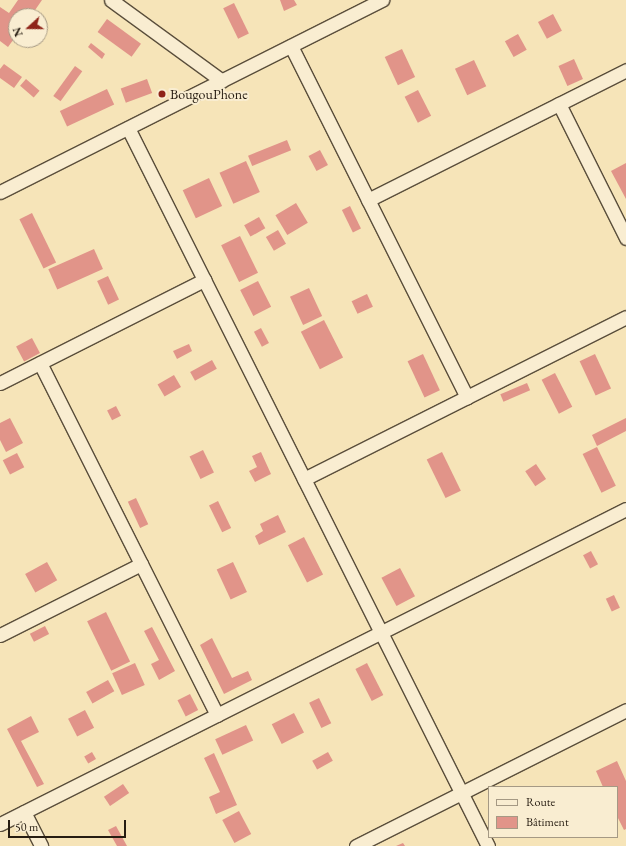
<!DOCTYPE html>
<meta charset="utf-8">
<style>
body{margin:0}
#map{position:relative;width:626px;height:846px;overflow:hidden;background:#f6e4b8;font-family:"EB Garamond",serif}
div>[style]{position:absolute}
.building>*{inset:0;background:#e19489;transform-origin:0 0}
.roads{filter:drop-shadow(1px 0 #5a4e3b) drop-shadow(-1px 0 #5a4e3b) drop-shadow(0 1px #5a4e3b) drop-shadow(0 -1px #5a4e3b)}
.street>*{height:13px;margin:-6.5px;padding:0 6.5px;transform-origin:6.5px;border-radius:6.5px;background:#f9edd1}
.dots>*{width:11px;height:11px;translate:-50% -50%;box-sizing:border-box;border:2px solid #f9edd1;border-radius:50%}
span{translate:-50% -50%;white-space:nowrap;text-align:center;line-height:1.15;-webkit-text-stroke:4px #f9edd1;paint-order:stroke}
.poi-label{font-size:14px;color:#261c11}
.left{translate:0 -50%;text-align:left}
.legend{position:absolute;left:488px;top:786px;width:130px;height:52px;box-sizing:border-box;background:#f9edd1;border:1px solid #a59984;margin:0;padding:5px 7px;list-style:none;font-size:12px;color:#261c11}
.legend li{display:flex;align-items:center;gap:8px;height:20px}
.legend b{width:20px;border:1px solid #a59984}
.north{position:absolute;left:8px;top:8px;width:40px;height:40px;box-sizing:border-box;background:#f9edd1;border:1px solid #a59984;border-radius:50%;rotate:249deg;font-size:11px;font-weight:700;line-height:16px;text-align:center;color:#261c11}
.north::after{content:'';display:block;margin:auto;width:14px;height:18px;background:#8f2418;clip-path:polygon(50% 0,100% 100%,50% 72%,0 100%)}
.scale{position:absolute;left:8px;top:820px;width:118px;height:18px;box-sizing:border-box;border:2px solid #261c11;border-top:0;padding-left:5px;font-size:12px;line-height:14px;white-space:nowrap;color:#261c11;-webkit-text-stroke:3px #f9edd1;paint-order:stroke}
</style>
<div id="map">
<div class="building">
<div style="clip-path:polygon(18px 0,42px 0,31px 16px,16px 16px,16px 36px,8px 47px,0 41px,0 7px,9px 13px)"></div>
<div style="clip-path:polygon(280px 0,294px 0,297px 5px,284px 11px)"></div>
<div style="left:234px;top:3px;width:34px;height:12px;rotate:64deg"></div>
<div style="left:553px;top:14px;width:19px;height:17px;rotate:62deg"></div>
<div style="left:107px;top:19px;width:42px;height:16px;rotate:36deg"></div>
<div style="left:518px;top:34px;width:18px;height:15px;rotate:61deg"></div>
<div style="clip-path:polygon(91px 43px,105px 54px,102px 59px,88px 47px)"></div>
<div style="left:402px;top:49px;width:31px;height:19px;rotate:65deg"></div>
<div style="left:574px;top:59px;width:22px;height:17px;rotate:66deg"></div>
<div style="left:474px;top:60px;width:29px;height:21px;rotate:65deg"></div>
<div style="clip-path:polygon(4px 64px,22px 77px,14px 88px,0 78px,0 69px)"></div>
<div style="left:75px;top:66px;width:9px;height:37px;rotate:36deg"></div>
<div style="left:26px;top:79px;width:18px;height:9px;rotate:41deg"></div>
<div style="left:147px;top:79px;width:15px;height:28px;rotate:70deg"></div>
<div style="left:107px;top:89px;width:17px;height:52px;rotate:65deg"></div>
<div style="left:418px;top:90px;width:29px;height:15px;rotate:63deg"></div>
<div style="left:287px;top:140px;width:11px;height:42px;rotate:68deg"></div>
<div style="left:320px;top:150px;width:17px;height:13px;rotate:62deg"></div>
<div style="left:246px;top:161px;width:34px;height:29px;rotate:66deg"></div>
<div style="clip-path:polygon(626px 163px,626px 199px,611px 171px)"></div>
<div style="left:209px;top:178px;width:31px;height:29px;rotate:65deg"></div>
<div style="left:296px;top:203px;width:23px;height:24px;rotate:59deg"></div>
<div style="left:350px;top:206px;width:25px;height:9px;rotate:64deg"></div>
<div style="left:32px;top:213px;width:55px;height:14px;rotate:64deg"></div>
<div style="left:259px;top:217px;width:13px;height:17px;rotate:61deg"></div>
<div style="left:278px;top:230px;width:16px;height:14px;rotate:60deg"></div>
<div style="left:240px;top:236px;width:41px;height:21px;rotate:64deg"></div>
<div style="left:94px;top:249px;width:22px;height:50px;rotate:66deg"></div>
<div style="left:108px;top:276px;width:26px;height:12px;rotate:65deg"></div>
<div style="left:258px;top:281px;width:29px;height:20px;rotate:63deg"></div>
<div style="left:309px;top:288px;width:31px;height:21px;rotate:65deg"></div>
<div style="left:367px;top:294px;width:14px;height:17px;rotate:65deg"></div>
<div style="left:324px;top:320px;width:42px;height:26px;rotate:63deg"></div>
<div style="left:261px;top:328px;width:17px;height:8px;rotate:62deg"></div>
<div style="left:32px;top:338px;width:17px;height:18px;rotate:62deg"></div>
<div style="clip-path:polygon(189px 344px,192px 351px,177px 359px,173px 351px)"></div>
<div style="left:423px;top:354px;width:40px;height:17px;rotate:65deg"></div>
<div style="left:595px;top:354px;width:38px;height:17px;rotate:65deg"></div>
<div style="left:212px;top:360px;width:10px;height:25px;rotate:61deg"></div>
<div style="left:555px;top:373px;width:38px;height:15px;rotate:63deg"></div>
<div style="left:174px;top:375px;width:14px;height:19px;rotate:60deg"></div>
<div style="left:527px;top:383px;width:8px;height:29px;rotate:67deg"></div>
<div style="left:116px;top:406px;width:11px;height:10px;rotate:63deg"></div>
<div style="clip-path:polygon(10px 418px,23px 443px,6px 452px,0 440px,0 423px)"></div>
<div style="clip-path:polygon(626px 418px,626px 431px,597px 446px,592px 435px)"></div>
<div style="left:597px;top:447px;width:43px;height:16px;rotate:64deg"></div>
<div style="left:203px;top:450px;width:25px;height:15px;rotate:64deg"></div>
<div style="clip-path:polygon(261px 452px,271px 474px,255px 482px,249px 471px,257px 467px,252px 456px)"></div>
<div style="left:442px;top:452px;width:43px;height:17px;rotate:64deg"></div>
<div style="left:17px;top:453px;width:16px;height:16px;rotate:63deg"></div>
<div style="left:536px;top:464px;width:18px;height:13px;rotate:56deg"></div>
<div style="left:136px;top:498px;width:29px;height:9px;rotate:65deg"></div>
<div style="left:218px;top:501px;width:30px;height:10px;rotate:64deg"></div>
<div style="clip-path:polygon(278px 515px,286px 532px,259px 545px,255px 536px,263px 531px,260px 524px)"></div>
<div style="left:304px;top:537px;width:42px;height:18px;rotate:63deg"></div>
<div style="left:591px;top:551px;width:15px;height:9px;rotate:62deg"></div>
<div style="left:47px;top:562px;width:21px;height:25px;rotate:61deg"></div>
<div style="left:233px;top:562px;width:33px;height:18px;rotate:65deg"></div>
<div style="left:400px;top:568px;width:32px;height:21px;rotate:62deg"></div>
<div style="left:614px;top:595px;width:14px;height:9px;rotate:65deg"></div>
<div style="left:106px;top:612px;width:55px;height:21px;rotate:64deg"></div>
<div style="left:45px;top:626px;width:9px;height:17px;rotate:63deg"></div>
<div style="clip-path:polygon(152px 627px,175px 671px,159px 680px,151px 664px,159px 660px,144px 631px)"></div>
<div style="clip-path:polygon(212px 638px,232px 678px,248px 671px,252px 680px,224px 694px,200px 645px)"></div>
<div style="left:135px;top:663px;width:24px;height:25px;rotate:66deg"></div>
<div style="left:367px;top:663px;width:36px;height:13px;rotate:63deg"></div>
<div style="left:108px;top:680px;width:13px;height:25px;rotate:61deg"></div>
<div style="left:190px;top:694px;width:18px;height:14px;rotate:63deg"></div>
<div style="left:319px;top:698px;width:28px;height:11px;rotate:64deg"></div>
<div style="left:85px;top:710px;width:20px;height:19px;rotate:63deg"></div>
<div style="left:294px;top:713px;width:22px;height:25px;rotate:63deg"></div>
<div style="clip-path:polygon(31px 716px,39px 732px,21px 741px,44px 784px,37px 787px,7px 729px)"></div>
<div style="left:246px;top:725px;width:17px;height:34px;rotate:65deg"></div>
<div style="left:92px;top:752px;width:8px;height:9px;rotate:60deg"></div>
<div style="left:328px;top:752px;width:10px;height:18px;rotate:61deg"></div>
<div style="clip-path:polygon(214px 753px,237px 805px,216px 814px,209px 797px,220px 792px,204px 758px)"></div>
<div style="clip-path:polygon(617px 761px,626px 781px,626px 829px,624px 830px,617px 816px,617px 787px,603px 787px,596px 771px)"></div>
<div style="left:123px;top:784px;width:11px;height:23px;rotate:56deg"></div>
<div style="left:239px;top:811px;width:26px;height:19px;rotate:62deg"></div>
<div style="clip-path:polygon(116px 826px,127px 846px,117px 846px,108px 830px)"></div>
<div style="clip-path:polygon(403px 843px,405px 846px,396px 846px)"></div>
</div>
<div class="roads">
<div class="street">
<div style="left:111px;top:0;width:137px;rotate:36.1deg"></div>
<div style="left:291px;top:46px;width:393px;rotate:63.4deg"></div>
<div style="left:559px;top:104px;width:150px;rotate:63.4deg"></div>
<div style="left:128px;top:128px;width:803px;rotate:63.37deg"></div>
<div style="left:0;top:192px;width:428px;rotate:-26.7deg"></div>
<div style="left:368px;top:200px;width:289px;rotate:-26.7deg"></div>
<div style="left:40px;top:363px;width:394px;rotate:63.3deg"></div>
<div style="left:0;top:383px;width:229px;rotate:-26.8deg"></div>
<div style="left:304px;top:479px;width:360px;rotate:-26.7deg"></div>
<div style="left:0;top:635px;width:158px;rotate:-26.7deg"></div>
<div style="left:24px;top:812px;width:38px;rotate:63deg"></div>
<div style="left:0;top:824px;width:701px;rotate:-26.71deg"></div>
<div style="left:356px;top:846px;width:302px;rotate:-26.7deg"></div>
</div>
</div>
<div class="dots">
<div style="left:162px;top:94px;background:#8f2418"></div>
</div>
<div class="poi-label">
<span class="left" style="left:170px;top:94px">BougouPhone</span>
</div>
<ul class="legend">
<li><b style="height:5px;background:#f9edd1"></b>Route</li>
<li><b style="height:11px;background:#e19489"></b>Bâtiment</li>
</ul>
<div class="north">N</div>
<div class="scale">50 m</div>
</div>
